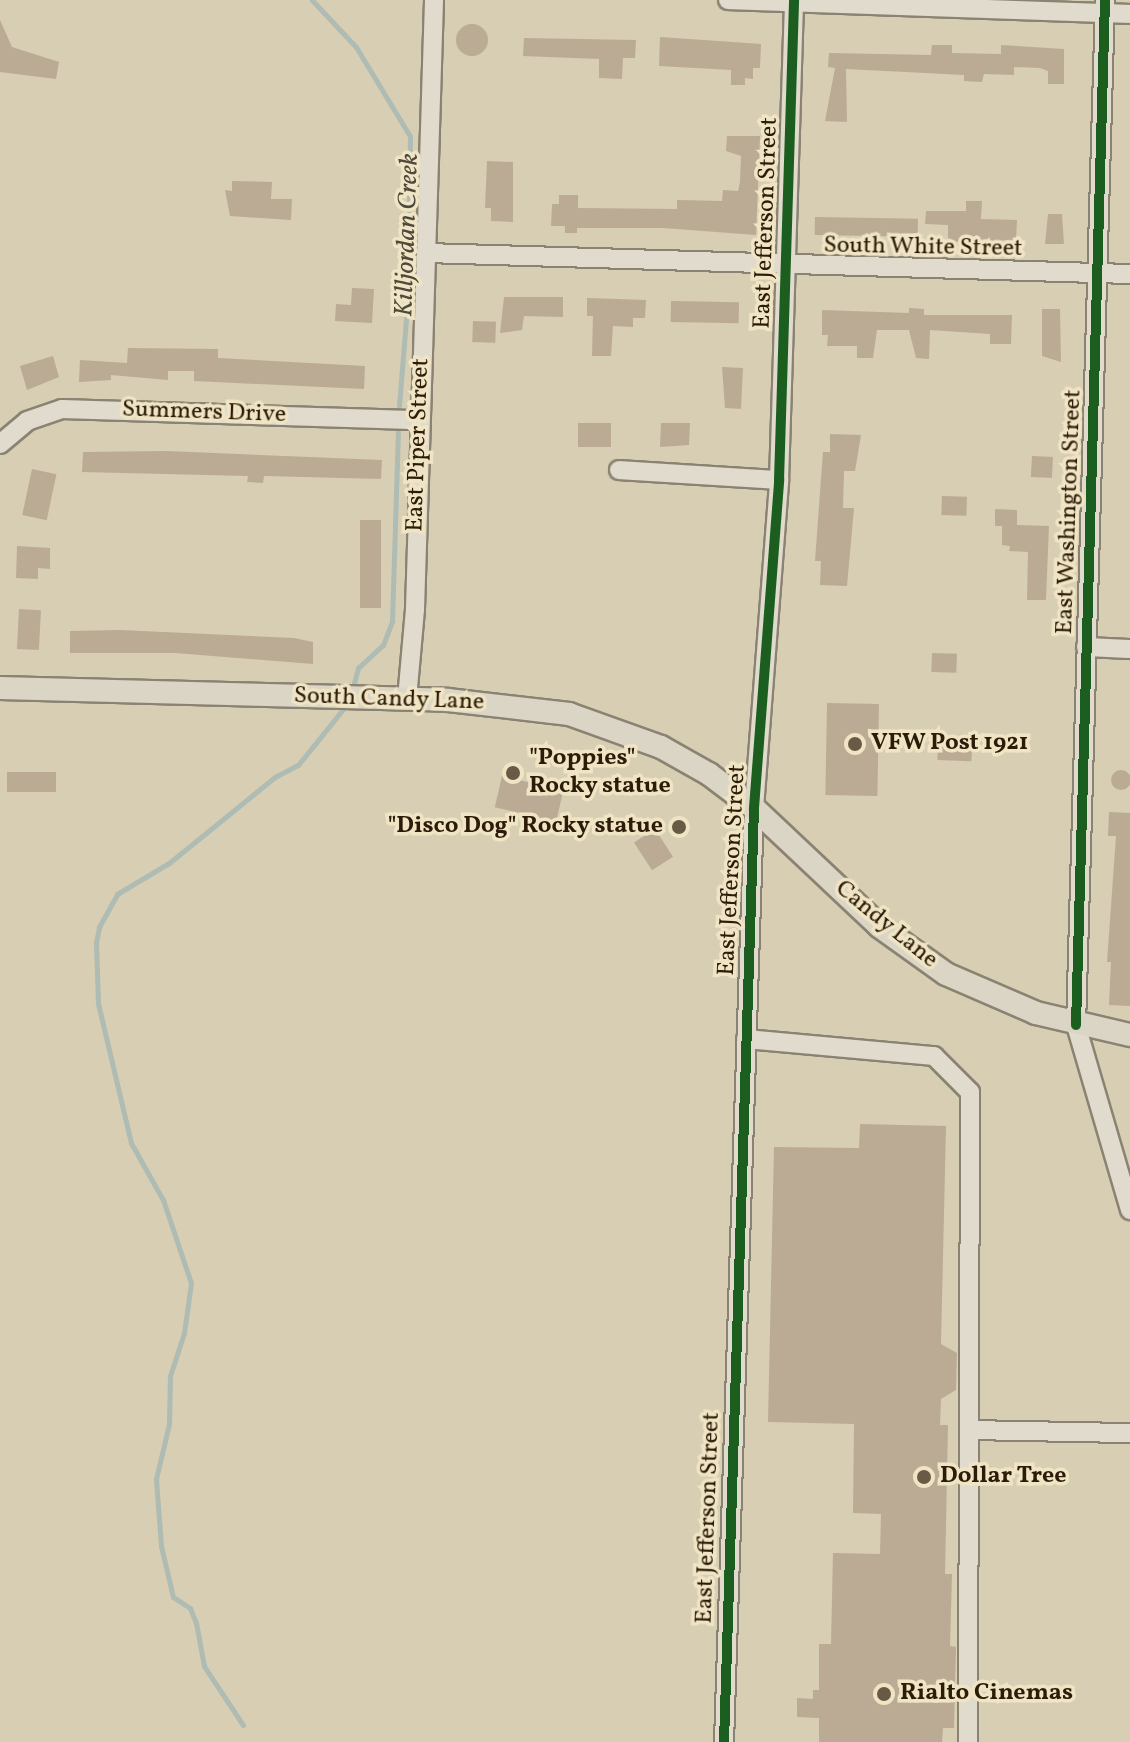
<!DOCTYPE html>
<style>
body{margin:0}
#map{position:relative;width:1130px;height:1742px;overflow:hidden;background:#d7ceb3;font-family:Vollkorn,serif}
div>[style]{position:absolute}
.stream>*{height:5px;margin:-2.5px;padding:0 2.5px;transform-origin:2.5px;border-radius:2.5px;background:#aebcb3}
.building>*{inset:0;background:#bbab95;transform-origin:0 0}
.round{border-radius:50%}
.roads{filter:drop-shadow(2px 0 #8b8372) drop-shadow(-2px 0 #8b8372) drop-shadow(0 2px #8b8372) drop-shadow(0 -2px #8b8372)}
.minor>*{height:18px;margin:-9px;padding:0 9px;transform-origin:9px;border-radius:9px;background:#e0dbcd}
.major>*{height:22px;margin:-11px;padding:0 11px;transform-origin:11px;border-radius:11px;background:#dad5c5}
.cycleway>*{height:10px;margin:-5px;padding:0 5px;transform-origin:5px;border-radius:5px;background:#1b5e20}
.dots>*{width:22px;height:22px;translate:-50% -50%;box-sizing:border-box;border:4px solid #efe4c4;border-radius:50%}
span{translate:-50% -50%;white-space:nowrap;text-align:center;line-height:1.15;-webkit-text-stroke:7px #efe4c4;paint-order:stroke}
.street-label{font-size:24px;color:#2c1b08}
.poi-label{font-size:24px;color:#2c1b08;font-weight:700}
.left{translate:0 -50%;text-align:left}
.right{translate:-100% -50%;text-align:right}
.water-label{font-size:26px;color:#4e493b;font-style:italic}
</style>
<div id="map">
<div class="stream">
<div style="left:312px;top:0;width:64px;rotate:46.9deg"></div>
<div style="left:356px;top:47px;width:104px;rotate:58.8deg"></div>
<div style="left:410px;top:136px;width:158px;rotate:90.7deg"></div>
<div style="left:408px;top:294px;width:112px;rotate:94.6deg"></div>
<div style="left:354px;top:683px;width:16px;rotate:-75deg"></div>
<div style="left:358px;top:668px;width:34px;rotate:-43deg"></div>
<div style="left:383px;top:645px;width:26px;rotate:-69deg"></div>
<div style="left:392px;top:621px;width:189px;rotate:-88.2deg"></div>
<div style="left:243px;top:1725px;width:71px;rotate:-123.5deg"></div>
<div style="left:204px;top:1666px;width:44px;rotate:-100.5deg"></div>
<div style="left:196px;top:1623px;width:16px;rotate:-112deg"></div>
<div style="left:190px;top:1608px;width:20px;rotate:-147deg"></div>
<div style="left:173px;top:1597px;width:52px;rotate:-103.2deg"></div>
<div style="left:161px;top:1546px;width:67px;rotate:-94.3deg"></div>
<div style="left:156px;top:1479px;width:57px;rotate:-76.7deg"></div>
<div style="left:169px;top:1424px;width:48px;rotate:-88.8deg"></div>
<div style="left:170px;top:1376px;width:45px;rotate:-72deg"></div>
<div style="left:184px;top:1333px;width:50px;rotate:-82deg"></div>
<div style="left:191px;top:1283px;width:88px;rotate:-108.6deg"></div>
<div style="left:163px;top:1200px;width:65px;rotate:-119.3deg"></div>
<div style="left:131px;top:1143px;width:144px;rotate:-103.3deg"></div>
<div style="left:98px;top:1003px;width:60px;rotate:-91.9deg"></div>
<div style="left:96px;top:943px;width:16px;rotate:-79deg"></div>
<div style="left:99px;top:927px;width:38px;rotate:-61deg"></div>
<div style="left:117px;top:894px;width:61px;rotate:-30.8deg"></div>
<div style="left:169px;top:863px;width:136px;rotate:-39.1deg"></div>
<div style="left:275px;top:777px;width:26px;rotate:-28deg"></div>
<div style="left:298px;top:765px;width:73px;rotate:-51.1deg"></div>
</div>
<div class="building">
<div style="clip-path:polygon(0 20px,12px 47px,59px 62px,56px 79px,0 72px)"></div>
<div class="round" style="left:456px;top:24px;width:32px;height:32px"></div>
<div style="clip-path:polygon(660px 37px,761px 44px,760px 68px,753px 68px,753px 79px,745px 78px,745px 85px,731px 85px,731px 70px,659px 66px)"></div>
<div style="clip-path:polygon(524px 38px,636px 40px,635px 58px,623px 58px,622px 79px,599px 78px,599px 59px,523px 56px)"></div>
<div style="clip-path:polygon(932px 45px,952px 45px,952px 53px,1001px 54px,1001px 45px,1064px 49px,1064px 84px,1048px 84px,1048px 71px,1040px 68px,1014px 67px,1014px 75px,984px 74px,982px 82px,964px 81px,964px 75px,846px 69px,847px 122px,825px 121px,835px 68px,828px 67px,829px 53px,931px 55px)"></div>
<div style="clip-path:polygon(727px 136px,760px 136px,756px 235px,663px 228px,577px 228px,577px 233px,565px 233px,565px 226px,551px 226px,552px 204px,559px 204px,559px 195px,578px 195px,578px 208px,677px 209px,677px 200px,722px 201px,723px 190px,738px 191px,740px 182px,741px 156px,726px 151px)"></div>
<div style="clip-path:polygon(487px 161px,513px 162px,513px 222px,491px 221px,491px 208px,485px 208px)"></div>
<div style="clip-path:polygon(232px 181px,272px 182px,271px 199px,292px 199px,291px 220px,230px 216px,225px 190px,232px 191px)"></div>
<div style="clip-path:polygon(966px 201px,982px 201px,981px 219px,1017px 220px,1016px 240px,957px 242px,948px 238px,948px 225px,925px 224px,926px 211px,966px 211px)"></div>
<div style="clip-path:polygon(1048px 214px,1062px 214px,1064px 244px,1045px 244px)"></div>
<div style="left:815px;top:217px;width:103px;height:18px;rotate:1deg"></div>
<div style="clip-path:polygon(352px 288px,374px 289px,372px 323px,335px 321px,336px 304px,351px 305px)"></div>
<div style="clip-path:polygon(504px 297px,563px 297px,563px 317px,524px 316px,522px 330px,500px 333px)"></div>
<div style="clip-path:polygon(587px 298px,646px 300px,645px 318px,633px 318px,633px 327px,613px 326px,611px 356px,592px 356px,593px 316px,587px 316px)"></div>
<div style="left:671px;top:301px;width:68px;height:21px;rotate:1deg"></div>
<div style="clip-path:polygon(909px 308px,924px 309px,924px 315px,1012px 315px,1011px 344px,990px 344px,990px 334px,930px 330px,929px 359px,916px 358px,909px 330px,877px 330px,873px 358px,857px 358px,857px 346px,827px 346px,828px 335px,822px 335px,822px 310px,909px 313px)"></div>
<div style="clip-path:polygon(1042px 309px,1060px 309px,1061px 362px,1042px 356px)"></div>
<div style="left:473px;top:321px;width:23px;height:21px;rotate:2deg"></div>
<div style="clip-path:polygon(128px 348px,218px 349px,218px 358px,365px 366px,364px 389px,194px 381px,194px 371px,168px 371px,168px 380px,111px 375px,111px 380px,79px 382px,80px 360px,127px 363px)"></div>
<div style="clip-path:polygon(53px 356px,59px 377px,27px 390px,20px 366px)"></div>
<div style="clip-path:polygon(722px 367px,743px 368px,741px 409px,725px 408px)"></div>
<div style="left:578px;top:423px;width:33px;height:24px"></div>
<div style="clip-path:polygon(661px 423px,690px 423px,689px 445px,660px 447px)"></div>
<div style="clip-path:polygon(830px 434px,861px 435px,855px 471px,844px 471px,843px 508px,854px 508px,847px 586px,820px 585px,821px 561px,815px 561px,823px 452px,830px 452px)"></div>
<div style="clip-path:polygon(167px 451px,382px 460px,381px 479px,264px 476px,263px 483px,247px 482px,248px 476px,82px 472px,83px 452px)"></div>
<div style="left:1032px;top:456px;width:21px;height:21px;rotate:3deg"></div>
<div style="left:32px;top:469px;width:25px;height:47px;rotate:12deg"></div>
<div style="left:942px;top:496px;width:25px;height:19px;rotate:2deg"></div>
<div style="clip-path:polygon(995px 509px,1017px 510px,1017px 525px,1049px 526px,1046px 600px,1027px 600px,1028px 552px,1009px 551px,1010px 546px,1002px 545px,1002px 526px,995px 526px)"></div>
<div style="left:360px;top:520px;width:21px;height:88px"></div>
<div style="clip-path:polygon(17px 546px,50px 548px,50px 569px,38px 568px,38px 579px,16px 578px)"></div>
<div style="left:19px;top:609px;width:22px;height:40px;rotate:3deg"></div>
<div style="clip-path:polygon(120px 630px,294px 638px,313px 642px,313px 664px,175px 653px,70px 653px,70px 631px)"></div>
<div style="left:932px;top:653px;width:25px;height:19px;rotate:2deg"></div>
<div style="left:827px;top:703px;width:52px;height:92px;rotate:1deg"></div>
<div style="left:938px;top:744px;width:34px;height:16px;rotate:2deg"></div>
<div class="round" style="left:1111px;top:770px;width:20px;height:20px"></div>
<div style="left:7px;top:772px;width:49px;height:20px"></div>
<div style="left:502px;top:776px;width:63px;height:32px;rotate:13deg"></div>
<div style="clip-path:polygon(1109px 812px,1130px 813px,1130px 1006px,1109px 1005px,1111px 962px,1107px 962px,1116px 836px,1108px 836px)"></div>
<div style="left:655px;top:829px;width:33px;height:25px;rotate:57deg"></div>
<div style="clip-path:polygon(860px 1124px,946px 1126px,941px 1344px,957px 1353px,956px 1390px,941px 1399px,940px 1425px,948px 1425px,945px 1574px,952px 1574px,950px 1646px,956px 1647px,954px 1728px,943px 1728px,942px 1742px,819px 1742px,819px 1718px,797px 1717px,797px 1698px,813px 1699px,813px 1690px,819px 1690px,819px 1644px,831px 1644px,833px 1553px,880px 1554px,881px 1514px,853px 1513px,854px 1424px,768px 1422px,774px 1147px,859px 1148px)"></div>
</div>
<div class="roads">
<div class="minor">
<div style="left:728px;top:0;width:402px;rotate:2deg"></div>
<div style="left:1105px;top:0;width:1025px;rotate:91.62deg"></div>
<div style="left:1076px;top:1025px;width:193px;rotate:73.7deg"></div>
<div style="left:426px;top:253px;width:704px;rotate:1.71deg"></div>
<div style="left:0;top:444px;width:35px;rotate:-40deg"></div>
<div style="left:27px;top:421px;width:37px;rotate:-19deg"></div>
<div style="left:62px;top:409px;width:357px;rotate:1.8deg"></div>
<div style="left:619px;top:470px;width:160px;rotate:3.6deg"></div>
<div style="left:1086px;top:647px;width:44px;rotate:2.6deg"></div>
<div style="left:407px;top:699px;width:90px;rotate:-84.9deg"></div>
<div style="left:415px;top:609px;width:609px;rotate:-88.21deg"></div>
<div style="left:746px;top:1039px;width:189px;rotate:5.2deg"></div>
<div style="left:934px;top:1056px;width:51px;rotate:45deg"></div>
<div style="left:970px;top:1092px;width:650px;rotate:90.18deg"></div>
<div style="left:969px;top:1430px;width:161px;rotate:1.1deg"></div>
<div style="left:724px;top:1742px;width:934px;rotate:-88.16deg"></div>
<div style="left:754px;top:808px;width:329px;rotate:-85.6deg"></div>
<div style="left:779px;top:480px;width:480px;rotate:-88.2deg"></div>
</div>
<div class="major">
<div style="left:0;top:688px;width:448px;rotate:1.5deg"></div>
<div style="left:448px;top:700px;width:122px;rotate:6.6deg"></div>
<div style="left:569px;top:714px;width:98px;rotate:19.7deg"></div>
<div style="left:661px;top:747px;width:55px;rotate:29.4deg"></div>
<div style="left:709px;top:774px;width:56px;rotate:37.1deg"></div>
<div style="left:754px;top:808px;width:172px;rotate:43.3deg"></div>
<div style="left:879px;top:926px;width:82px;rotate:35.6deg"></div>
<div style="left:946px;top:974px;width:98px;rotate:23.4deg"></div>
<div style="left:1036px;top:1013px;width:97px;rotate:13.2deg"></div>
</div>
</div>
<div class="cycleway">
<div style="left:1076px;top:1025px;width:1025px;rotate:-88.38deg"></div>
<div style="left:724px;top:1742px;width:934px;rotate:-88.16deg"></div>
<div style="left:754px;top:808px;width:329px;rotate:-85.6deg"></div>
<div style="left:779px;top:480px;width:480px;rotate:-88.2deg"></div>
</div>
<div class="dots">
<div style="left:855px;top:744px;background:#685a44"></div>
<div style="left:513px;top:773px;background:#685a44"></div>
<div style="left:679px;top:827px;background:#685a44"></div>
<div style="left:924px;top:1477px;background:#685a44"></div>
<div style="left:884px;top:1694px;background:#685a44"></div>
</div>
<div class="street-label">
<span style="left:767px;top:223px;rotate:-88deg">East Jefferson Street</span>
<span style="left:923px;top:248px;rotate:1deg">South White Street</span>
<span style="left:204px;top:413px;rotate:2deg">Summers Drive</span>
<span style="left:419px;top:445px;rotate:-88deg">East Piper Street</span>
<span style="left:1070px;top:512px;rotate:-88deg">East Washington Street</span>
<span style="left:389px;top:700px;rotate:2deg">South Candy Lane</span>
<span style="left:733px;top:870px;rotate:-87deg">East Jefferson Street</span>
<span style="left:886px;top:925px;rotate:39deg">Candy Lane</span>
<span style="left:709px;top:1518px;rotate:-88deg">East Jefferson Street</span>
</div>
<div class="poi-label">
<span class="left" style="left:871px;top:744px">VFW Post 1921</span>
<span class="left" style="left:529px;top:773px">"Poppies"<br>Rocky statue</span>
<span class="right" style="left:663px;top:827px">"Disco Dog" Rocky statue</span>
<span class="left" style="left:940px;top:1477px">Dollar Tree</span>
<span class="left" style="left:900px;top:1694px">Rialto Cinemas</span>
</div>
<div class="water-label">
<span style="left:408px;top:235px;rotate:-88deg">Killjordan Creek</span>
</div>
</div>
